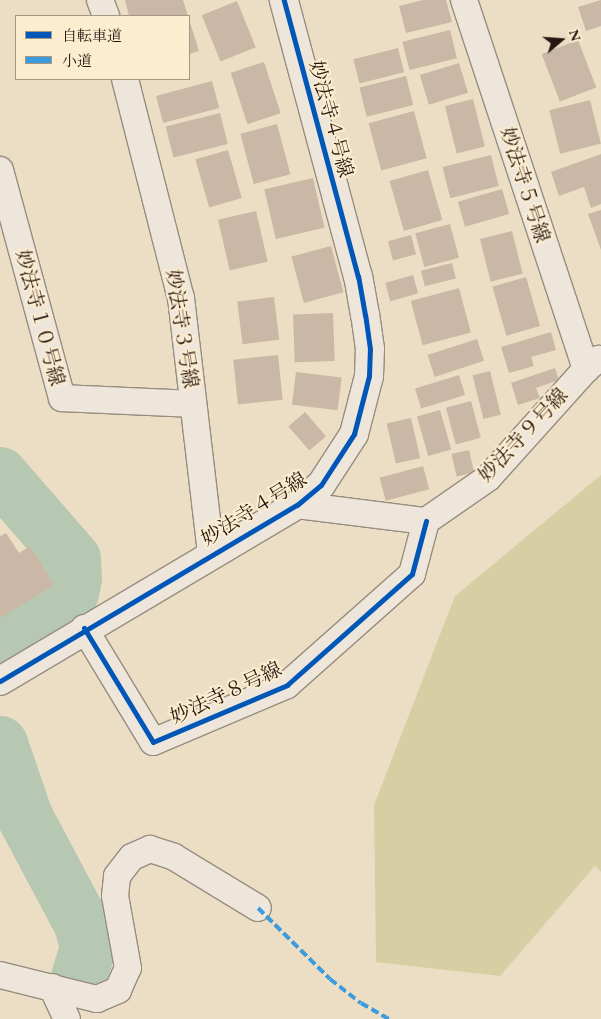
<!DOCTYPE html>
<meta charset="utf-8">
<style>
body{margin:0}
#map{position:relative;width:601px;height:1019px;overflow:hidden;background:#ecdec5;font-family:"EB Garamond","Noto Serif JP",serif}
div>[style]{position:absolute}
.green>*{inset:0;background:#d7cfa4}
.river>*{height:56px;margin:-28px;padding:0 28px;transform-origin:28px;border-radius:28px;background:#b6c8b2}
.building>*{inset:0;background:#cbb7a5;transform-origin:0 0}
.roads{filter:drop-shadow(1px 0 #968d7e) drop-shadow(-1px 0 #968d7e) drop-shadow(0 1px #968d7e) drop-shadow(0 -1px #968d7e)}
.minor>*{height:26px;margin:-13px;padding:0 13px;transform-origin:13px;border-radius:13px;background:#eee6da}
.tertiary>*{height:28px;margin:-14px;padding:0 14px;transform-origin:14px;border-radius:14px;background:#eee6da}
.quiet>*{height:4px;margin-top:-2px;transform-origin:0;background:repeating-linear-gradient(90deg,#3c9ade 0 8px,transparent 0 12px)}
.cycleway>*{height:5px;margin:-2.5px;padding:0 2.5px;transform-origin:2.5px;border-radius:2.5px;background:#0057b8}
span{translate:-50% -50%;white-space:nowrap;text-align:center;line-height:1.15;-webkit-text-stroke:4px #fcecd0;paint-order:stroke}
.street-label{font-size:20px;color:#251710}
.legend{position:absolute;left:15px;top:15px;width:175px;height:65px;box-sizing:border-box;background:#fcecd0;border:1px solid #a69783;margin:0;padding:6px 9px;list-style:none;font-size:15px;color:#251710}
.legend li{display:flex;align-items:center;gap:10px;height:25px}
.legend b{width:25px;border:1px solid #a69783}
.north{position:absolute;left:536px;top:15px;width:50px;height:50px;-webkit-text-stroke:4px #fcecd0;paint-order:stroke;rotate:72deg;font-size:14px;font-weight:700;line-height:20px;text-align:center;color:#251710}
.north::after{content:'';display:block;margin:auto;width:18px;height:22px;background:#251710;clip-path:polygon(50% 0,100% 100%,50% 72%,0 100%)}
</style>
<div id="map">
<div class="green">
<div style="clip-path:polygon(601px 475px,601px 872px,595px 866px,500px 976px,376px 962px,374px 805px,455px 596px)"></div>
</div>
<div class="river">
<div style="left:0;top:475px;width:111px;rotate:49deg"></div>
<div style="left:73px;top:559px;width:19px;rotate:87deg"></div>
<div style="left:74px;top:578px;width:15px;rotate:101deg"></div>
<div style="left:71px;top:593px;width:14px;rotate:135deg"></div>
<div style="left:61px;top:603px;width:70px;rotate:150.2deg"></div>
<div style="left:0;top:744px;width:77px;rotate:71.1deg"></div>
<div style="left:25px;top:817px;width:121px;rotate:62deg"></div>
<div style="left:82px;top:924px;width:25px;rotate:76deg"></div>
<div style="left:88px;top:948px;width:34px;rotate:107deg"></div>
</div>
<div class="building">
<div style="clip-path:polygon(125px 0,183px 0,188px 16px,129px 16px)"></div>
<div style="clip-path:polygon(423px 0,446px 0,452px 22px,406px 33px,399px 6px)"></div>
<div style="clip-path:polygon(601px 0,601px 26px,586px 31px,578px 7px)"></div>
<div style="left:237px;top:1px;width:50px;height:38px;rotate:68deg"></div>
<div style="clip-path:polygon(189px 19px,199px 51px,189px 54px)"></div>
<div style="left:450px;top:30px;width:29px;height:49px;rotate:76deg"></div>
<div style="left:578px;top:40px;width:51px;height:39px;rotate:69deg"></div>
<div style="left:398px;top:48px;width:25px;height:46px;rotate:76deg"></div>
<div style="left:264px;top:62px;width:54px;height:35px;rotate:72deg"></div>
<div style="left:459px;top:63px;width:31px;height:41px;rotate:73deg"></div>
<div style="left:406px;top:76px;width:30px;height:48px;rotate:76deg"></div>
<div style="left:212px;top:81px;width:28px;height:58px;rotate:75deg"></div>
<div style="left:473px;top:99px;width:49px;height:29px;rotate:76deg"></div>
<div style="left:590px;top:100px;width:45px;height:42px;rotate:76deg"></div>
<div style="left:414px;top:111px;width:49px;height:47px;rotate:75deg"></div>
<div style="left:220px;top:113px;width:32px;height:56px;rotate:76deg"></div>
<div style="left:277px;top:124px;width:52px;height:38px;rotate:75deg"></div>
<div style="left:228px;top:150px;width:50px;height:34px;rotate:74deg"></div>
<div style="clip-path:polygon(601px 154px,601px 204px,591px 208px,584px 187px,559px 196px,551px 172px)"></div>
<div style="left:491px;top:155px;width:32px;height:50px;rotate:76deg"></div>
<div style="left:428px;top:170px;width:52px;height:40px;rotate:74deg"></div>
<div style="left:313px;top:178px;width:51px;height:50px;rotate:77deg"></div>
<div style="left:502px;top:189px;width:26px;height:46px;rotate:74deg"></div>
<div style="clip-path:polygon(601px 210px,601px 250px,588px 214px)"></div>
<div style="left:256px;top:211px;width:52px;height:39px;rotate:77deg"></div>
<div style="left:450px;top:224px;width:35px;height:36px;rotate:75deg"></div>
<div style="left:512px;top:231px;width:44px;height:33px;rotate:76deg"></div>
<div style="left:411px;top:235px;width:20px;height:24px;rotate:75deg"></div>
<div style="left:331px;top:246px;width:48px;height:41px;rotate:75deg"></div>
<div style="left:452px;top:263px;width:16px;height:32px;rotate:76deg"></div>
<div style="left:413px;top:275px;width:19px;height:29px;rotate:74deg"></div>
<div style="left:526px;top:277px;width:51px;height:35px;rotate:74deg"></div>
<div style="left:459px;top:288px;width:46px;height:50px;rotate:75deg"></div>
<div style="left:274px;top:297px;width:43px;height:37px;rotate:83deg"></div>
<div style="left:333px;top:313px;width:48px;height:40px;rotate:88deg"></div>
<div style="clip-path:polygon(551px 332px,556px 350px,531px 357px,534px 366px,509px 373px,501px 347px)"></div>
<div style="left:477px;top:339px;width:23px;height:52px;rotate:72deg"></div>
<div style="left:278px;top:355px;width:45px;height:45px;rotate:84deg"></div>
<div style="clip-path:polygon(555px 368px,559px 380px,536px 388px,540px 398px,518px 405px,511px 383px)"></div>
<div style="left:490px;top:371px;width:45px;height:18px;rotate:76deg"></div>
<div style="left:296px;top:372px;width:46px;height:33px;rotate:7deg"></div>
<div style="left:459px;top:375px;width:21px;height:46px;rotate:73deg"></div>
<div style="left:471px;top:401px;width:38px;height:26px;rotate:75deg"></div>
<div style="left:440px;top:410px;width:41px;height:24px;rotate:74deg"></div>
<div style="left:305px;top:412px;width:32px;height:22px;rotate:49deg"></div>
<div style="left:411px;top:418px;width:41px;height:25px;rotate:77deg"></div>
<div style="left:469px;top:450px;width:23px;height:18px;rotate:77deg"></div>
<div style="left:423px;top:466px;width:24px;height:45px;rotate:75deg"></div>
<div style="clip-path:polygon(6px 533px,19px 553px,30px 546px,54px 585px,0 618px,0 536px)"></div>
</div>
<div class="roads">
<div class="minor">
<div style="left:100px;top:0;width:17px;rotate:69deg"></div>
<div style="left:464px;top:0;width:389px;rotate:71.7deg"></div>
<div style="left:125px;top:79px;width:226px;rotate:75.7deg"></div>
<div style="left:181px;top:298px;width:258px;rotate:83.3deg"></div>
<div style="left:0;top:170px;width:236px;rotate:74.8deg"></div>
<div style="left:62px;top:398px;width:131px;rotate:2.6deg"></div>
<div style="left:297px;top:505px;width:130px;rotate:7.1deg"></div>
<div style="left:426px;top:521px;width:75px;rotate:-34.7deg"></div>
<div style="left:488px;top:478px;width:147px;rotate:-48deg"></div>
<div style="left:586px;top:369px;width:16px;rotate:-40deg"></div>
<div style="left:84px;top:628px;width:133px;rotate:58.8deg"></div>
<div style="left:153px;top:742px;width:146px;rotate:-23deg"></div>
<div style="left:287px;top:685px;width:167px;rotate:-41.6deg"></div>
<div style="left:412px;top:574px;width:55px;rotate:-75.2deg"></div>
<div style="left:0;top:975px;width:100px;rotate:13.9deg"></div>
<div style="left:97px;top:999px;width:23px;rotate:-23deg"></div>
<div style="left:118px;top:990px;width:24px;rotate:-66deg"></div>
<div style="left:128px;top:968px;width:73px;rotate:-100.2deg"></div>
<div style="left:115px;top:896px;width:20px;rotate:-84deg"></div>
<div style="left:117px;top:876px;width:24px;rotate:-52deg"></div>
<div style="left:132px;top:857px;width:20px;rotate:-24deg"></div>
<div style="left:150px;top:849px;width:25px;rotate:18deg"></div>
<div style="left:174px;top:857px;width:98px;rotate:31.3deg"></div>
<div style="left:52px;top:987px;width:35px;rotate:65deg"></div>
</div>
<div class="tertiary">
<div style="left:0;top:681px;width:345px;rotate:-30.7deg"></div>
<div style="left:297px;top:505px;width:31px;rotate:-40deg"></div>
<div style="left:321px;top:485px;width:61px;rotate:-57.1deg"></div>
<div style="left:354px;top:434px;width:60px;rotate:-75.5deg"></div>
<div style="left:369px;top:376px;width:27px;rotate:-88deg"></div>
<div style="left:370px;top:349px;width:34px;rotate:-98deg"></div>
<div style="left:365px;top:315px;width:39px;rotate:-100deg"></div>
<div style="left:358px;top:277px;width:287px;rotate:-105deg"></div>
</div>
</div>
<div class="quiet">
<div style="left:258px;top:908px;width:101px;rotate:44.6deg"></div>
<div style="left:330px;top:979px;width:39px;rotate:38deg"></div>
<div style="left:361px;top:1003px;width:32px;rotate:30deg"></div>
</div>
<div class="cycleway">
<div style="left:84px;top:628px;width:133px;rotate:58.8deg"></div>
<div style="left:153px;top:742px;width:146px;rotate:-23deg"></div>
<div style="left:287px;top:685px;width:167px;rotate:-41.6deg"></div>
<div style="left:412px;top:574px;width:55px;rotate:-75.2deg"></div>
<div style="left:0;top:681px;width:345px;rotate:-30.7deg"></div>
<div style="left:297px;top:505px;width:31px;rotate:-40deg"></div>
<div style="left:321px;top:485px;width:61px;rotate:-57.1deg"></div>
<div style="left:354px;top:434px;width:60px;rotate:-75.5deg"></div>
<div style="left:369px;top:376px;width:27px;rotate:-88deg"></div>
<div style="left:370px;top:349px;width:34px;rotate:-98deg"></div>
<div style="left:365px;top:315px;width:39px;rotate:-100deg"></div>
<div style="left:358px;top:277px;width:287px;rotate:-105deg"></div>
</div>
<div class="street-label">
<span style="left:331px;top:119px;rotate:75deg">妙法寺４号線</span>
<span style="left:525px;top:185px;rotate:72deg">妙法寺５号線</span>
<span style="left:40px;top:318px;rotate:75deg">妙法寺１０号線</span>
<span style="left:182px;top:329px;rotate:81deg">妙法寺３号線</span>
<span style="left:523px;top:435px;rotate:-47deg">妙法寺９号線</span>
<span style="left:254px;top:509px;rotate:-32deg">妙法寺４号線</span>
<span style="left:226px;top:693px;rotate:-25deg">妙法寺８号線</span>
</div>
<ul class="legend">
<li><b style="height:6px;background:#0057b8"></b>自転車道</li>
<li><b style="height:6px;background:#3c9ade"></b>小道</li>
</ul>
<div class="north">N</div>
</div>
